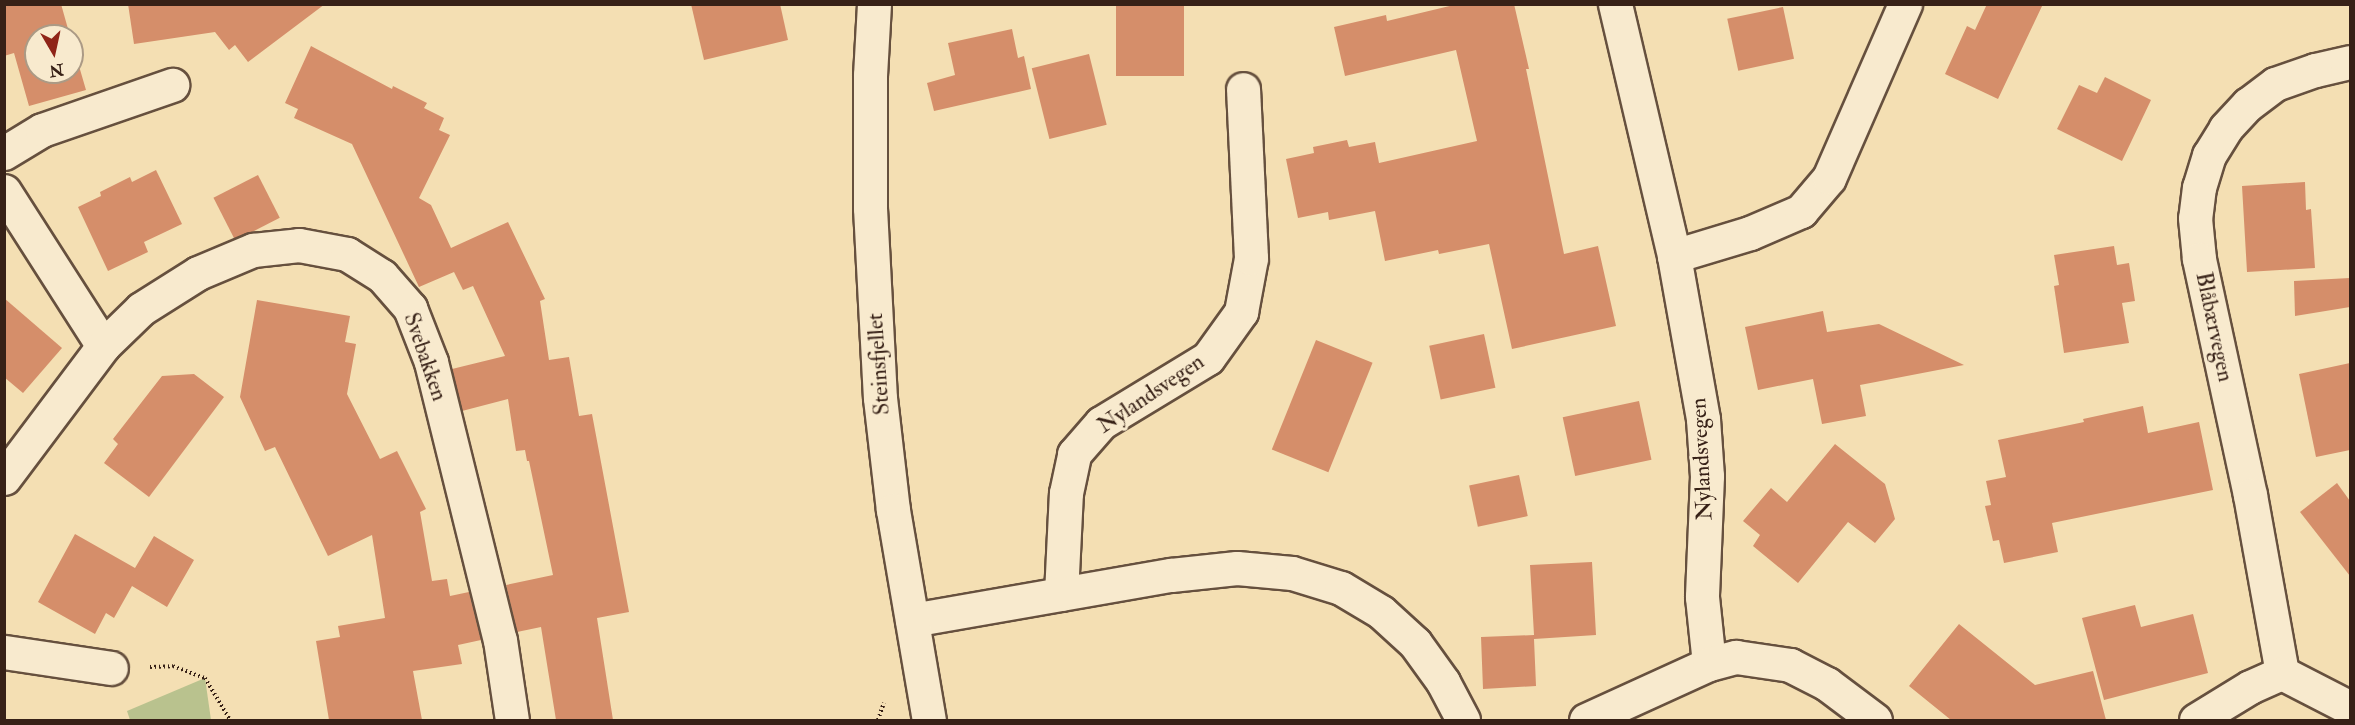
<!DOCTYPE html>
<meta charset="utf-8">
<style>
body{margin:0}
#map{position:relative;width:2355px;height:725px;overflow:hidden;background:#f4dfb3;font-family:"IM FELL Double Pica",serif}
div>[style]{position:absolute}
.green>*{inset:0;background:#b9c28e}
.building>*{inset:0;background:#d58e6a;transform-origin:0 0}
.path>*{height:4px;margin-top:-2px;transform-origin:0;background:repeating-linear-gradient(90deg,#372117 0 1.5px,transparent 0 4.5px)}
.roads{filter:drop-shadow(2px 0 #66503e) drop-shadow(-2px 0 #66503e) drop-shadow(0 2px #66503e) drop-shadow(0 -2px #66503e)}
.minor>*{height:33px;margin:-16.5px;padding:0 16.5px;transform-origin:16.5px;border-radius:16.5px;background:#f8eace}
.tertiary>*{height:33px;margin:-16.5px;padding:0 16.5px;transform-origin:16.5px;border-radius:16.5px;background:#f8eace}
span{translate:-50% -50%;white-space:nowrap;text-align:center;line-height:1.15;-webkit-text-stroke:6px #f8eace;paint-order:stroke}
.street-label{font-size:22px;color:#372117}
.frame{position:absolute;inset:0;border:6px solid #372117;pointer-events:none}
.north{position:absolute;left:24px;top:24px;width:60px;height:60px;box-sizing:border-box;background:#f8eace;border:2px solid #ab9a85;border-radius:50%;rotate:171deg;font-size:16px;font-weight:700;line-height:24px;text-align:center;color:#372117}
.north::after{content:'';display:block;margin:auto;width:21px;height:27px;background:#8f2418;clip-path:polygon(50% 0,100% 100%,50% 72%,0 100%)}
</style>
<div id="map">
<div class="green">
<div style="clip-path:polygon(205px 678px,211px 720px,130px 720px,127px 711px)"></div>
</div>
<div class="building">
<div style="clip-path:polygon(4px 4px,61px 4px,70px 36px,36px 36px,36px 72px,72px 72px,72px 42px,86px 90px,29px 106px,14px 53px,4px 56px)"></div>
<div style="clip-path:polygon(128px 4px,325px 4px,248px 62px,235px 45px,229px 50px,215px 32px,134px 44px)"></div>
<div style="clip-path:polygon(691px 4px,780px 4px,788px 40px,704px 60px)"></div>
<div style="left:1116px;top:4px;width:68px;height:72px"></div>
<div style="clip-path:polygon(1458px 4px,1514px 4px,1529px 69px,1526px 69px,1564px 254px,1598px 246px,1616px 326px,1512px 349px,1489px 244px,1439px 254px,1438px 250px,1385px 261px,1375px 211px,1329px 220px,1328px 212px,1298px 218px,1286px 159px,1314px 153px,1313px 147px,1347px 140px,1349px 147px,1375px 142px,1379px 163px,1477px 141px,1456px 50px,1345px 76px,1334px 27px,1386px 15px,1387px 21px)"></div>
<div style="clip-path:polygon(1987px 4px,2043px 4px,1998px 99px,1945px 74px,1967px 26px,1975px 30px)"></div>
<div style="left:1783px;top:7px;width:53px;height:57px;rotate:78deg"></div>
<div style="clip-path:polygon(1012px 29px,1018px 58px,1024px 56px,1031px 89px,934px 111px,927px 83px,955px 75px,948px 43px)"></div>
<div style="clip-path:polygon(311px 46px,392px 89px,393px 86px,427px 103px,424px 108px,444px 118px,439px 130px,450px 135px,419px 198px,431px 205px,451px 248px,508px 222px,545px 299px,540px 301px,549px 360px,569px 357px,579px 416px,592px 414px,629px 612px,597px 618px,613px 720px,556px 720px,541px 627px,517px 632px,506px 585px,553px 575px,529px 461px,527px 461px,525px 450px,516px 451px,508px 399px,462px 411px,452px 369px,505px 356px,473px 286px,463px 290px,454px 272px,419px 287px,352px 144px,294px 118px,298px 109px,285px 103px)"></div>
<div style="left:1089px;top:54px;width:73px;height:59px;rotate:76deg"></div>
<div style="clip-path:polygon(2105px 77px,2151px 100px,2122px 161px,2057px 129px,2079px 85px,2097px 93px)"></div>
<div style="clip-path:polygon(156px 170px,182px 224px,144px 242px,148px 252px,108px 271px,78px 207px,101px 196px,100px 192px,130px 177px,132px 182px)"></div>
<div style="left:258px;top:175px;width:48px;height:50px;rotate:63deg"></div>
<div style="clip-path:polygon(2305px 182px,2306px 210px,2311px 209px,2315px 268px,2247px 272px,2242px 186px)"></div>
<div style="clip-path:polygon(2114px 246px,2117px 265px,2129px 263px,2135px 301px,2122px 303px,2129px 343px,2064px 353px,2054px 286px,2059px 285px,2054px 255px)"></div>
<div style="clip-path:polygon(2350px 278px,2350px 307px,2295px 316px,2294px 281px)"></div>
<div style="clip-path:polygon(4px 298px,62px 348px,23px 393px,4px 377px)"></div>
<div style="clip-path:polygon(257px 300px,350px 316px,345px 342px,356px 344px,347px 394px,380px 459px,397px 451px,426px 509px,420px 512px,432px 581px,447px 579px,450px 596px,469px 592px,481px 640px,458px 645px,462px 664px,413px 671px,422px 720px,329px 720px,316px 641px,340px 637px,338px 626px,385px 618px,372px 535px,328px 556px,275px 447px,265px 451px,240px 397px)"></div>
<div style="clip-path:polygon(1823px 311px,1827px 332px,1879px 324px,1964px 365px,1860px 385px,1866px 416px,1822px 424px,1813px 379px,1758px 390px,1745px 327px)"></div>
<div style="left:1484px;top:334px;width:55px;height:56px;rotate:78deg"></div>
<div style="left:1316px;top:340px;width:61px;height:118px;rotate:22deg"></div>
<div style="clip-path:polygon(2350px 363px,2350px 450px,2316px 457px,2299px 374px)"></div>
<div style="clip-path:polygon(194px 374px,224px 397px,149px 497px,104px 463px,118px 444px,113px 439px,162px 376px)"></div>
<div style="left:1639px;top:401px;width:60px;height:78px;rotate:78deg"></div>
<div style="clip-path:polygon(2143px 406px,2148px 433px,2199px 422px,2213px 490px,2052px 523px,2058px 552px,2004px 563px,1999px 540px,1993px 541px,1985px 506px,1991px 505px,1986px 481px,2006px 477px,1998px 440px,2084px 422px,2083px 419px)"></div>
<div style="clip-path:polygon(1835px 444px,1885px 484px,1895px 519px,1875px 543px,1848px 522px,1798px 583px,1753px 546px,1760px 535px,1743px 521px,1771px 488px,1787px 502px)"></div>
<div style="left:1519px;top:475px;width:42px;height:51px;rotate:78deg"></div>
<div style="clip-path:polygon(2337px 483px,2350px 501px,2350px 576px,2300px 512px)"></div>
<div style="clip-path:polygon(75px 534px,135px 568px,154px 536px,194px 560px,167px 607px,132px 586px,114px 618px,106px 613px,95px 634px,38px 602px)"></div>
<div style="clip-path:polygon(1592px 562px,1596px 635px,1534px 639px,1536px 686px,1483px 689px,1481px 637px,1534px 635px,1530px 565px)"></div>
<div style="clip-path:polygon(2135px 605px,2141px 627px,2193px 614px,2208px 673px,2104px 700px,2082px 618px)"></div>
<div style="clip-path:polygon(1959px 624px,2035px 685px,2093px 671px,2106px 720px,1951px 720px,1909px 686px)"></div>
</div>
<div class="path">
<div style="left:150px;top:667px;width:23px;rotate:-2deg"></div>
<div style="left:173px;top:666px;width:34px;rotate:21deg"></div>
<div style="left:205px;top:678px;width:49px;rotate:59.2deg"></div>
<div style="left:878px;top:720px;width:18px;rotate:-71deg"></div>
</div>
<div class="roads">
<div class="minor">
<div style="left:1615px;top:4px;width:259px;rotate:76.8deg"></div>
<div style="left:1674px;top:256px;width:166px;rotate:79.9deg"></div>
<div style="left:1703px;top:419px;width:57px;rotate:86deg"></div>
<div style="left:1707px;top:476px;width:121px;rotate:92.4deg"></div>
<div style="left:1702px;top:597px;width:67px;rotate:84deg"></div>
<div style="left:2350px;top:62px;width:36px;rotate:167deg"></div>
<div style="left:2315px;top:70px;width:42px;rotate:160.7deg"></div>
<div style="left:2275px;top:84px;width:34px;rotate:143deg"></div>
<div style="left:2248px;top:104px;width:33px;rotate:133deg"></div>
<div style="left:2226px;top:128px;width:32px;rotate:122deg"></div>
<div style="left:2209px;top:155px;width:34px;rotate:107deg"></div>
<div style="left:2199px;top:187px;width:31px;rotate:97deg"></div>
<div style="left:2195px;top:218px;width:41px;rotate:84.4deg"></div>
<div style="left:2199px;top:259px;width:241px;rotate:77.8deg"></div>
<div style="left:2250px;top:495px;width:181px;rotate:79.8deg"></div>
<div style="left:2282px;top:673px;width:76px;rotate:27.2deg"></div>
<div style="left:4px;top:153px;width:44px;rotate:-31.2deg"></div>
<div style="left:42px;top:130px;width:138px;rotate:-19.1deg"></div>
<div style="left:4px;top:191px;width:184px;rotate:57.4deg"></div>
<div style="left:1674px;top:256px;width:79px;rotate:-16.8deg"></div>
<div style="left:1750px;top:233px;width:56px;rotate:-23.3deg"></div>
<div style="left:1801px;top:211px;width:43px;rotate:-49.7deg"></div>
<div style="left:1829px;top:178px;width:190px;rotate:-66.4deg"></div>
<div style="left:4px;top:478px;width:165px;rotate:-53.1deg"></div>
<div style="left:103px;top:346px;width:53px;rotate:-44.2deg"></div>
<div style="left:141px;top:309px;width:67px;rotate:-32.3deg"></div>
<div style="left:198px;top:273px;width:60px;rotate:-22.7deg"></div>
<div style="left:253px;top:250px;width:46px;rotate:-6.2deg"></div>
<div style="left:299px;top:245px;width:49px;rotate:10.6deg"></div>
<div style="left:347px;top:254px;width:41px;rotate:32.2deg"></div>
<div style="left:382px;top:276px;width:43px;rotate:48.8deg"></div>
<div style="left:410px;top:308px;width:58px;rotate:68.7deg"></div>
<div style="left:431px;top:362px;width:286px;rotate:76.1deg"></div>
<div style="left:500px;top:640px;width:81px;rotate:81.5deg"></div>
<div style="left:1061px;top:594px;width:101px;rotate:-87.2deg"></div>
<div style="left:1066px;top:493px;width:40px;rotate:-78deg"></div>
<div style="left:1074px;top:454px;width:41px;rotate:-48.9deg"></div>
<div style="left:1101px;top:423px;width:125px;rotate:-31.3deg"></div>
<div style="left:1208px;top:358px;width:57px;rotate:-54.3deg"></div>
<div style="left:1241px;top:312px;width:55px;rotate:-79.5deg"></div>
<div style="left:1251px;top:258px;width:169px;rotate:-92.7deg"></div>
<div style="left:912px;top:620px;width:263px;rotate:-9.9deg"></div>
<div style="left:1171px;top:575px;width:66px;rotate:-6.1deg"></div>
<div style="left:1237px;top:568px;width:55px;rotate:5.2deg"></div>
<div style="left:1292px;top:573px;width:51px;rotate:17deg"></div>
<div style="left:1341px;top:588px;width:47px;rotate:31deg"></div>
<div style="left:1381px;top:612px;width:46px;rotate:42.4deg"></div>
<div style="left:1415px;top:643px;width:48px;rotate:54.3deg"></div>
<div style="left:1443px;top:682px;width:43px;rotate:62.2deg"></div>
<div style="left:4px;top:652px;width:108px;rotate:8.5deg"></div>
<div style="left:1586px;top:720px;width:135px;rotate:-24.5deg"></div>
<div style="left:1709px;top:664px;width:28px;rotate:-15deg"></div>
<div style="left:1736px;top:657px;width:55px;rotate:8.4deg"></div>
<div style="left:1790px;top:665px;width:42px;rotate:27.2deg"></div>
<div style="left:1827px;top:684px;width:60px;rotate:36.9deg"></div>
<div style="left:2196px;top:720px;width:63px;rotate:-31.4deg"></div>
<div style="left:2250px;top:687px;width:35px;rotate:-24deg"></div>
</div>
<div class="tertiary">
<div style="left:874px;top:4px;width:71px;rotate:93.2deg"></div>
<div style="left:870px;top:75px;width:133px;rotate:90deg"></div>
<div style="left:870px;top:208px;width:190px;rotate:87deg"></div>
<div style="left:880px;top:398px;width:113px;rotate:83.4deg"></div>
<div style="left:893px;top:510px;width:213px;rotate:80.3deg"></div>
</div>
</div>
<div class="street-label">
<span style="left:2214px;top:327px;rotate:78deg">Blåbærvegen</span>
<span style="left:425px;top:357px;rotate:71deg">Svebakken</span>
<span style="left:879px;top:364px;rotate:-94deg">Steinsfjellet</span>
<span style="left:1151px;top:394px;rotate:-34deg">Nylandsvegen</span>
<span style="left:1702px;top:459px;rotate:-93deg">Nylandsvegen</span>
</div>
<div class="frame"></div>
<div class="north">N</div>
</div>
